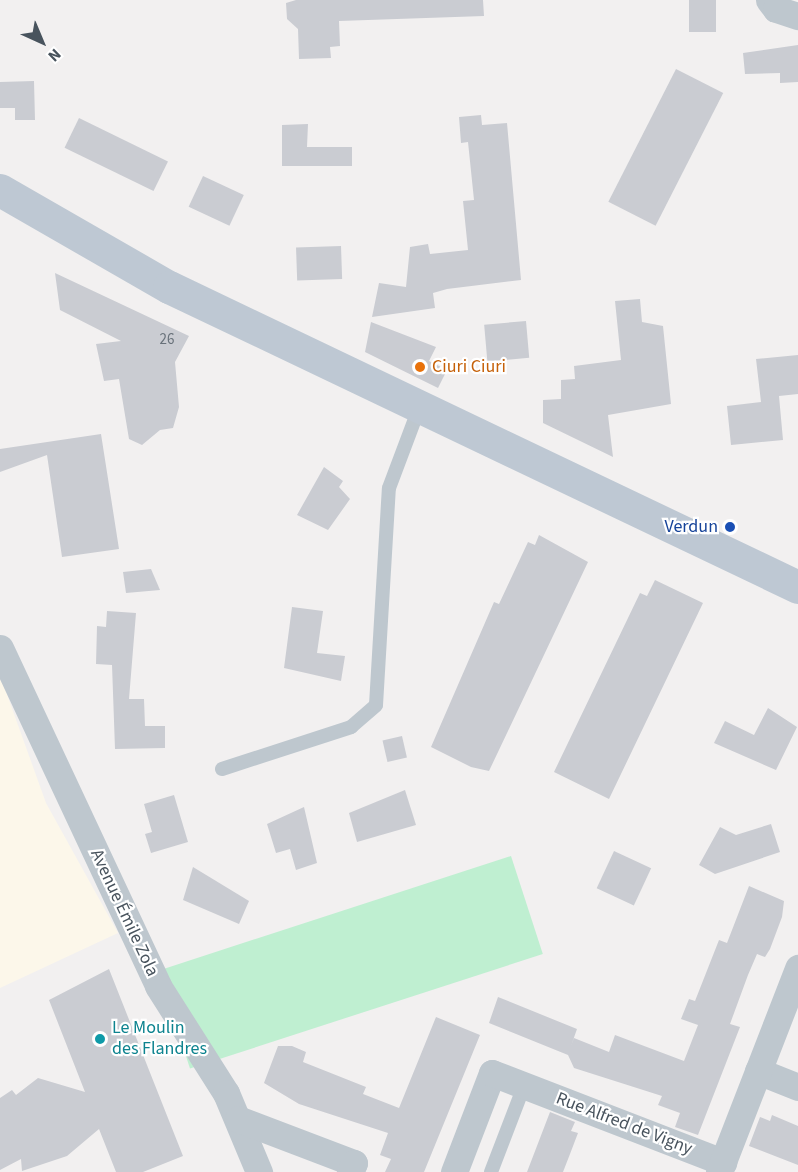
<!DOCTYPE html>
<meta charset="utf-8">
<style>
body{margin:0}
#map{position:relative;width:798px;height:1172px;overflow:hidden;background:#f2f0f0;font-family:"Source Sans 3",sans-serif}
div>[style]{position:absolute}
.commercial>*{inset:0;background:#fcf7ea}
.green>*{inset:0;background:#bfefd1;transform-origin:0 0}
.building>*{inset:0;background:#caccd2;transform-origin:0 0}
.service>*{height:14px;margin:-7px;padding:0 7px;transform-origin:7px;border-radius:7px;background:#bec7ce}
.minor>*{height:27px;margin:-13.5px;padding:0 13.5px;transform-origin:13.5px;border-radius:13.5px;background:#bec7ce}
.secondary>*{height:33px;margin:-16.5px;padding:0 16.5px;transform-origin:16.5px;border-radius:16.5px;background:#bec8d3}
.dots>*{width:16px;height:16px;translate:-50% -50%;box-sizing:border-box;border:3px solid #fff;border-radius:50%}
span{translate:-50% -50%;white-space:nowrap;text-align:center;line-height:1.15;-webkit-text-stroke:4.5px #fff;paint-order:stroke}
.number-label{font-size:15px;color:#68717a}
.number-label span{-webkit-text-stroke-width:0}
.food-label{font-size:18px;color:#c56008}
.left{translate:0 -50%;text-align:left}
.transit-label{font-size:18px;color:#164399}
.right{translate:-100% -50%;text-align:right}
.street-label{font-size:18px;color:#48535d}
.culture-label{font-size:18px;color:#0d838f}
.north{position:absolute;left:12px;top:12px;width:60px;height:60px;-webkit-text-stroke:4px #fff;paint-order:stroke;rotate:136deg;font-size:16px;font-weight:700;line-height:24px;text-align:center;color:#48535d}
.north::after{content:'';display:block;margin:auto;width:21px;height:27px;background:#48535d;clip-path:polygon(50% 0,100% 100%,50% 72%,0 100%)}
</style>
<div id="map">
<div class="commercial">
<div style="clip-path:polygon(0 675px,46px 803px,118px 933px,0 988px)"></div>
</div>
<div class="green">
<div style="left:511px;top:856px;width:103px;height:371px;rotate:72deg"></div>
</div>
<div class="building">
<div style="clip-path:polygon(296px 0,483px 0,484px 16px,339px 21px,340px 46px,330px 47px,331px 58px,299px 59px,298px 29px,287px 19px,286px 3px)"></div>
<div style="left:689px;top:0;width:27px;height:32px"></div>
<div style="clip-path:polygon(798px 45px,798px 82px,780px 83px,780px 73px,745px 74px,743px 53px)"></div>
<div style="left:676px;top:69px;width:53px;height:149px;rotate:27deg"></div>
<div style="clip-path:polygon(34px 81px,35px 120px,15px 120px,15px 108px,0 108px,0 82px)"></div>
<div style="clip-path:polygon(481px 115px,482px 125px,507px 123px,521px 280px,447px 289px,433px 293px,435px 308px,372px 317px,379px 283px,406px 287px,410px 247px,428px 244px,430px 254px,468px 250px,463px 201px,474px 200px,468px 142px,461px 143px,459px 117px)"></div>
<div style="left:79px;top:118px;width:99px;height:33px;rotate:26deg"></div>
<div style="clip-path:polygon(308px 124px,307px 147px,352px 147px,352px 166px,282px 166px,282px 125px)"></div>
<div style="left:203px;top:176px;width:45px;height:34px;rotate:25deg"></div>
<div style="left:341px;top:246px;width:33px;height:45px;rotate:88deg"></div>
<div style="clip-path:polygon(55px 273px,189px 336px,175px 362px,179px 407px,173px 428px,160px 430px,142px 445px,129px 439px,119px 379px,104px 381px,96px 344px,121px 341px,60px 310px)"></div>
<div style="clip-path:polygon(640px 299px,642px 322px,663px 326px,671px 404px,608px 415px,613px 457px,543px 423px,543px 400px,561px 399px,561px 380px,575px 379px,574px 366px,621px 360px,615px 301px)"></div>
<div style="left:526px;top:321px;width:37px;height:42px;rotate:85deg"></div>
<div style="clip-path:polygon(371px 322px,436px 347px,429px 361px,447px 370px,438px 388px,365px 352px)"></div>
<div style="clip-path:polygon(798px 355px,798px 394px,779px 396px,783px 440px,731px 445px,727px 406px,761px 402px,756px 359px)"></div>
<div style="clip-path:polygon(101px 434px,119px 549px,62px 557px,47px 455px,0 472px,0 449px)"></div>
<div style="clip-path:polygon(324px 467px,343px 481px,339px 487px,350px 499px,328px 530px,297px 515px)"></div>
<div style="clip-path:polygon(539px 535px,588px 562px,489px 771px,471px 767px,431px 747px,494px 602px,499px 604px,528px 542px,535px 545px)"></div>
<div style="clip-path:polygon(151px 569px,160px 590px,126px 593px,123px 572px)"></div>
<div style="clip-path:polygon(655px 580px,703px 603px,609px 799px,554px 772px,640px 593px,647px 596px)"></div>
<div style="clip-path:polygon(292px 607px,323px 611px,317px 653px,345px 656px,341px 681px,284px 668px)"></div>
<div style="clip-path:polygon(107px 611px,136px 613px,129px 699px,144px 699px,145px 726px,165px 726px,165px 748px,115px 749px,112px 665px,96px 664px,97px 626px,106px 627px)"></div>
<div style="clip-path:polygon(768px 708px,797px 727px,776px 770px,714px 743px,725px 721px,754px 735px)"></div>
<div style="left:402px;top:736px;width:22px;height:20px;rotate:77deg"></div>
<div style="clip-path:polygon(405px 790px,416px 825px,357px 842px,349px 813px)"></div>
<div style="clip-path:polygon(174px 795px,188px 842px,151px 853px,145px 834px,152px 832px,144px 804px)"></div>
<div style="clip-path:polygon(304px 807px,317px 863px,296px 870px,290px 849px,276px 853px,267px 824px)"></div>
<div style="clip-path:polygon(771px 824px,780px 852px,715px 874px,699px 865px,720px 827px,736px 835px)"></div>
<div style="left:614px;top:851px;width:41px;height:41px;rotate:25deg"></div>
<div style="clip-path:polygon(193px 867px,249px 901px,239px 924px,183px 900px)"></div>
<div style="clip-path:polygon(749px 886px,784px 901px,782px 917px,770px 949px,765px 957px,757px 954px,748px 975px,730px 1024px,740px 1027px,698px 1135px,675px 1127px,680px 1113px,658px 1105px,662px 1096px,574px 1068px,568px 1055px,489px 1023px,498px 997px,577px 1029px,571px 1046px,574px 1038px,609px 1052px,615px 1035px,684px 1061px,698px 1025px,681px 1019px,689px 999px,695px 1001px,719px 940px,727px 943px)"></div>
<div style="clip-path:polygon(109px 969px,183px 1156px,143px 1172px,116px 1172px,99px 1129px,67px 1156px,22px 1171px,21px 1159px,0 1170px,0 1098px,12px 1090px,16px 1095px,38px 1078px,85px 1092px,49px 1000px)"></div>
<div style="clip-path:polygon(436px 1017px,480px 1035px,424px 1172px,385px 1172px,391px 1159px,380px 1155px,388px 1133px,299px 1104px,264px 1083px,278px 1046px,292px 1046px,306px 1052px,303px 1062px,366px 1087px,363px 1094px,399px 1108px)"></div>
<div style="clip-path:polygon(550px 1112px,575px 1122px,571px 1131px,578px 1133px,570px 1154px,563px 1172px,527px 1172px)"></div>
<div style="clip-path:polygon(772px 1115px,798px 1126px,798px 1165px,749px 1146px,760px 1117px,770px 1121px)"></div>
</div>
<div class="service">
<div style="left:222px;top:769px;width:136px;rotate:-18deg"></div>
<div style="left:351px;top:727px;width:33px;rotate:-41deg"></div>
<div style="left:376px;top:705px;width:217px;rotate:-86.6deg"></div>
<div style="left:389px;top:488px;width:85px;rotate:-69.4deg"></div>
<div style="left:491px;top:1172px;width:92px;rotate:-69deg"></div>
</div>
<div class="minor">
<div style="left:769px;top:0;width:11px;rotate:52deg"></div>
<div style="left:776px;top:9px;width:23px;rotate:18deg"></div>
<div style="left:0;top:648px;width:373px;rotate:64.9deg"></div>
<div style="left:158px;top:986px;width:127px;rotate:57.6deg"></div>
<div style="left:226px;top:1093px;width:86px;rotate:67.3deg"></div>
<div style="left:758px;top:1071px;width:43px;rotate:21.8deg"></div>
<div style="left:238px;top:1119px;width:124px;rotate:20.8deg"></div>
<div style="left:354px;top:1163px;width:10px;rotate:114deg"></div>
<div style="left:454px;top:1172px;width:106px;rotate:-69deg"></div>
<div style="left:492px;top:1073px;width:248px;rotate:21.1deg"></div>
<div style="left:719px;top:1172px;width:219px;rotate:-68.8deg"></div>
</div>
<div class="secondary">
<div style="left:0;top:190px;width:195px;rotate:29.9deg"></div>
<div style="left:169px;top:287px;width:697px;rotate:25.5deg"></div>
</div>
<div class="dots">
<div style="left:420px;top:367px;background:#e8710a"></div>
<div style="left:730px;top:527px;background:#1a4fb4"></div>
<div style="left:100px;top:1039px;background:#0f9aa8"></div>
</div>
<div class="number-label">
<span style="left:167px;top:340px">26</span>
</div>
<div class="food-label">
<span class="left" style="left:432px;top:367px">Ciuri Ciuri</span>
</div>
<div class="transit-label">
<span class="right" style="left:718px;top:527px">Verdun</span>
</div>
<div class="street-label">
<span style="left:124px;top:913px;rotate:65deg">Avenue Émile Zola</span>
<span style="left:624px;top:1124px;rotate:21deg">Rue Alfred de Vigny</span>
</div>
<div class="culture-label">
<span class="left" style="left:112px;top:1039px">Le Moulin<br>des Flandres</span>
</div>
<div class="north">N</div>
</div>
